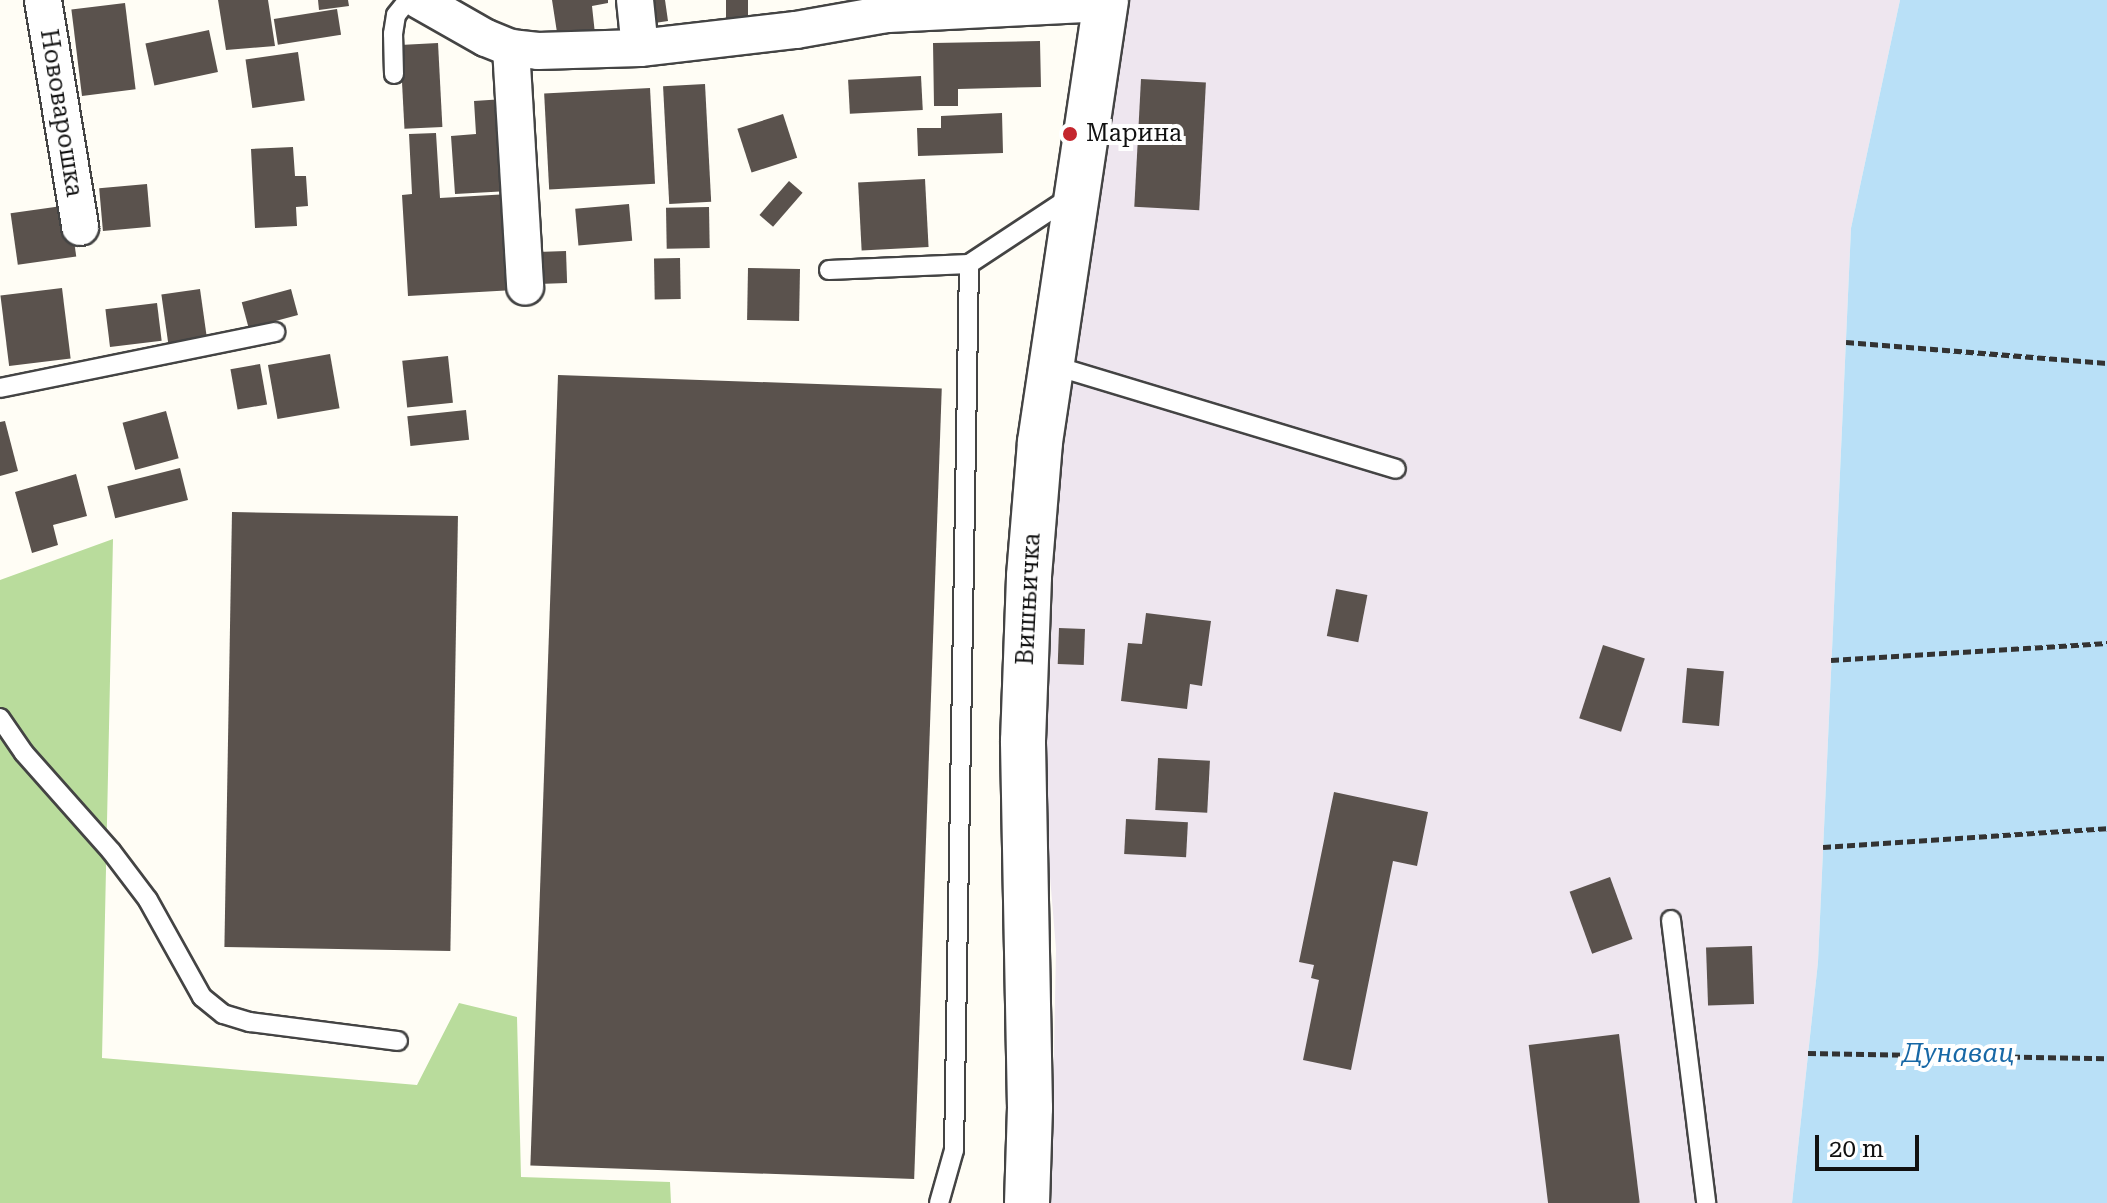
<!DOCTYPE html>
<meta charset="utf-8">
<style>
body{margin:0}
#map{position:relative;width:2107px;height:1203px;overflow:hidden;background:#fffdf5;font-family:"Roboto Serif",serif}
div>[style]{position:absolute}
.industrial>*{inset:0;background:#eee6ef}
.forest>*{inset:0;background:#b9dc9c}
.water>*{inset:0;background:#b9e0f7}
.building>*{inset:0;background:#5a524d;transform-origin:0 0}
.path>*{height:5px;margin-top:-2.5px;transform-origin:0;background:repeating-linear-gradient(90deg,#333 0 8px,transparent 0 12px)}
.roads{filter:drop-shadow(2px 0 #444) drop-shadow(-2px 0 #444) drop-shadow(0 2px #444) drop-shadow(0 -2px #444)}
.service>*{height:18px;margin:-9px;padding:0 9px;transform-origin:9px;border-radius:9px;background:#fff}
.minor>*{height:36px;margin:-18px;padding:0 18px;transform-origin:18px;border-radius:18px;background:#fff}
.tertiary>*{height:44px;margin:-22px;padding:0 22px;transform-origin:22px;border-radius:22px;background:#fff}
.dots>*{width:22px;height:22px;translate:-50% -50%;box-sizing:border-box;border:4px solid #fff;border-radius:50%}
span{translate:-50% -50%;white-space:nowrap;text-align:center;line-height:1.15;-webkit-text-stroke:8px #fff;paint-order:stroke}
.street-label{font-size:24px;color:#111}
.poi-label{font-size:24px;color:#111}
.left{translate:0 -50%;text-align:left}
.water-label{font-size:26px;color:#1768a6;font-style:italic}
.scale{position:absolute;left:1815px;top:1135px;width:104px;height:36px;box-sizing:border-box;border:4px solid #111;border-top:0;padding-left:10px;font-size:24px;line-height:28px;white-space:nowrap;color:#111;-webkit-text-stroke:6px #fff;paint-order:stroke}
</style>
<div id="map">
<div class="industrial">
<div style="clip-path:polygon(1113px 0,1900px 0,1851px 228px,1818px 962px,1792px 1203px,1051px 1203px,1056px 949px,1038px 732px,1053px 413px)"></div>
</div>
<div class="forest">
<div style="clip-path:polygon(113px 539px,102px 1058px,417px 1085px,459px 1003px,517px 1017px,521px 1177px,670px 1182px,671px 1203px,0 1203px,0 580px)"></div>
</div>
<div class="water">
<div style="clip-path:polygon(1900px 0,2107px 0,2107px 1203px,1792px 1203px,1818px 962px,1851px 228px)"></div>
</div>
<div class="building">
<div style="clip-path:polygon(218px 0,268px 0,275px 46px,226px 50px)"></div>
<div style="clip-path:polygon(318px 0,348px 0,349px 6px,319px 10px)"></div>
<div style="clip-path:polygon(552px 0,608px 0,608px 3px,592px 6px,595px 34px,558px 39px)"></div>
<div style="clip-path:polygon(646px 0,665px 0,668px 21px,648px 24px)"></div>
<div style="left:726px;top:0;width:22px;height:33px"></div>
<div style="left:125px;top:3px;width:87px;height:54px;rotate:83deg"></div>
<div style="left:337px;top:9px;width:26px;height:64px;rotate:81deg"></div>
<div style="left:209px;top:30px;width:43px;height:65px;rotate:78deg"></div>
<div style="clip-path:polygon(1040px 41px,1041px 87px,958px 89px,958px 106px,934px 106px,933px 43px)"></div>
<div style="left:438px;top:43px;width:84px;height:38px;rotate:87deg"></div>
<div style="left:298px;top:52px;width:49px;height:53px;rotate:82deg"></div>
<div style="left:921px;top:76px;width:34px;height:73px;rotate:87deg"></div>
<div style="left:1141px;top:79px;width:65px;height:128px;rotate:3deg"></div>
<div style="left:705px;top:84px;width:118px;height:42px;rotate:87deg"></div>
<div style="left:650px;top:88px;width:96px;height:106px;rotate:87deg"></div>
<div style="clip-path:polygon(504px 99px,509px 191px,455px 194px,451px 136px,476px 134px,474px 101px)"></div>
<div style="clip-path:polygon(1002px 113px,1003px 153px,918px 156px,917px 128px,941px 128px,941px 116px)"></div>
<div style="left:783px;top:114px;width:46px;height:48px;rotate:72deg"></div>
<div style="clip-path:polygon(436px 133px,440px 198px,509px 194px,514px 290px,408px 296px,402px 195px,412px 194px,409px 134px)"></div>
<div style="clip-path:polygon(293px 147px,295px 176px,306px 176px,308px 206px,296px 207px,297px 226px,255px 228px,251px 149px)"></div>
<div style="left:925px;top:179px;width:68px;height:67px;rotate:87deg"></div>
<div style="left:789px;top:181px;width:18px;height:45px;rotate:41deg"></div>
<div style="left:147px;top:184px;width:43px;height:48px;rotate:85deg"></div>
<div style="left:629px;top:204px;width:37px;height:54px;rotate:85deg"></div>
<div style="left:69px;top:205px;width:52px;height:59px;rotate:82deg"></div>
<div style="left:709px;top:207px;width:41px;height:43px;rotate:89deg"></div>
<div style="left:566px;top:251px;width:32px;height:36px;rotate:88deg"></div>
<div style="left:680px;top:258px;width:41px;height:26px;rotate:89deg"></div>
<div style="left:748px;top:268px;width:52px;height:52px;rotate:1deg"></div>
<div style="left:62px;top:288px;width:71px;height:62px;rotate:83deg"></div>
<div style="left:200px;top:289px;width:49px;height:39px;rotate:82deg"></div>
<div style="left:291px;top:289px;width:27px;height:51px;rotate:75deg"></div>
<div style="left:157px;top:303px;width:38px;height:52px;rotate:83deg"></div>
<div style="left:330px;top:354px;width:55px;height:63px;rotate:80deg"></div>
<div style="left:448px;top:356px;width:47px;height:46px;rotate:84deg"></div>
<div style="left:260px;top:364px;width:41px;height:30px;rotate:80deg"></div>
<div style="left:558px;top:375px;width:384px;height:791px;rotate:2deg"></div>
<div style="left:466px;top:410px;width:30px;height:59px;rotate:84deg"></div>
<div style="left:166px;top:411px;width:49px;height:45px;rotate:75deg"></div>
<div style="clip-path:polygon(5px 421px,18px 471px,0 476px,0 422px)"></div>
<div style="left:180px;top:468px;width:33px;height:75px;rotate:76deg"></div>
<div style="clip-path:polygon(76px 474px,87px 516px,53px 525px,58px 545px,32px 553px,15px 492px)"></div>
<div style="left:232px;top:512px;width:226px;height:435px;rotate:1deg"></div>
<div style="left:1336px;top:589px;width:32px;height:48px;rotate:11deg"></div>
<div style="clip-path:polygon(1146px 613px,1211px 621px,1202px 686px,1190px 684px,1187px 709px,1121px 701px,1128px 643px,1142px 644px)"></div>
<div style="left:1059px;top:628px;width:26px;height:36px;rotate:2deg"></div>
<div style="left:1603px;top:645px;width:44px;height:77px;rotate:18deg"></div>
<div style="left:1687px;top:668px;width:37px;height:55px;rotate:5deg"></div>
<div style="left:1158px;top:758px;width:52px;height:52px;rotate:3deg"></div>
<div style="clip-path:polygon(1334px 792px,1428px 812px,1417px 866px,1393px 861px,1351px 1070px,1303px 1060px,1319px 980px,1311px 978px,1314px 965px,1299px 962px)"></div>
<div style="left:1126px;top:819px;width:62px;height:35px;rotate:3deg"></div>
<div style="left:1610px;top:877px;width:66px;height:43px;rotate:70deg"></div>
<div style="left:1752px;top:946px;width:58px;height:46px;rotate:88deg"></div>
<div style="left:1619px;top:1034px;width:170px;height:91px;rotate:83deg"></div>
</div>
<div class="path">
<div style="left:1846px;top:342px;width:262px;rotate:4.6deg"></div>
<div style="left:1831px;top:660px;width:277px;rotate:-3.5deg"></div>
<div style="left:1823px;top:847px;width:285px;rotate:-3.8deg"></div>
<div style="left:1808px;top:1053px;width:299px;rotate:1deg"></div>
</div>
<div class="roads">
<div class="service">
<div style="left:394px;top:74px;width:40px;rotate:-91.4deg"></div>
<div style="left:393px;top:34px;width:19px;rotate:-81deg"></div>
<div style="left:396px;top:15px;width:19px;rotate:-51deg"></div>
<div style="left:829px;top:270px;width:140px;rotate:-2.5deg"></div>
<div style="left:969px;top:264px;width:123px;rotate:-33.4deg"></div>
<div style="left:1052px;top:365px;width:359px;rotate:16.8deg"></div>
<div style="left:0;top:388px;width:281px;rotate:-11.5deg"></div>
<div style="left:0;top:718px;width:42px;rotate:55.6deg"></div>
<div style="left:24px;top:753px;width:131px;rotate:48.4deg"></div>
<div style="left:111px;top:851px;width:61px;rotate:52.9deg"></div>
<div style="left:148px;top:900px;width:111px;rotate:60.9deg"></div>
<div style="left:202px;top:997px;width:27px;rotate:39deg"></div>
<div style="left:223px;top:1014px;width:28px;rotate:17deg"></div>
<div style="left:250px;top:1022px;width:149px;rotate:7.3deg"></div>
<div style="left:1671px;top:920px;width:285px;rotate:82.9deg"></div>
<div style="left:939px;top:1203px;width:55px;rotate:-74.2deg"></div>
<div style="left:954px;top:1150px;width:886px;rotate:-89.03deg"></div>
</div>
<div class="minor">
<div style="left:43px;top:0;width:230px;rotate:80.7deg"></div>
<div style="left:419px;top:0;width:77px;rotate:29.6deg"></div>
<div style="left:486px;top:38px;width:27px;rotate:22deg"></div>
<div style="left:511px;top:48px;width:27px;rotate:6deg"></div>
<div style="left:538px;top:51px;width:102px;rotate:-1.7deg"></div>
<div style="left:640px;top:48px;width:157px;rotate:-6.6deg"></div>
<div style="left:796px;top:30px;width:92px;rotate:-10deg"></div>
<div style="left:887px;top:14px;width:219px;rotate:-2.9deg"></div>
<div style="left:635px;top:0;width:48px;rotate:84.1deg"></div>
<div style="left:511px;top:48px;width:239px;rotate:86.6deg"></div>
</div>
<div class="tertiary">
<div style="left:1027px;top:1203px;width:95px;rotate:-88.2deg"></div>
<div style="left:1030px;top:1108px;width:367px;rotate:-91.1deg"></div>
<div style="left:1023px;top:741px;width:165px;rotate:-87.9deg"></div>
<div style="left:1029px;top:576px;width:134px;rotate:-85.3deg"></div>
<div style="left:1040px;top:442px;width:447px;rotate:-81.5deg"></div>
</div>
</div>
<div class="dots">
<div style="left:1070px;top:134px;background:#c4262e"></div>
</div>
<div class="street-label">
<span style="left:61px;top:113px;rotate:81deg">Нововарошка</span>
<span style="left:1029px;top:599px;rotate:-87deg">Вишњичка</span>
</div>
<div class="poi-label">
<span class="left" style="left:1086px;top:134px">Марина</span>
</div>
<div class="water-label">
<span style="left:1958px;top:1054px">Дунавац</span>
</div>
<div class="scale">20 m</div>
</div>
